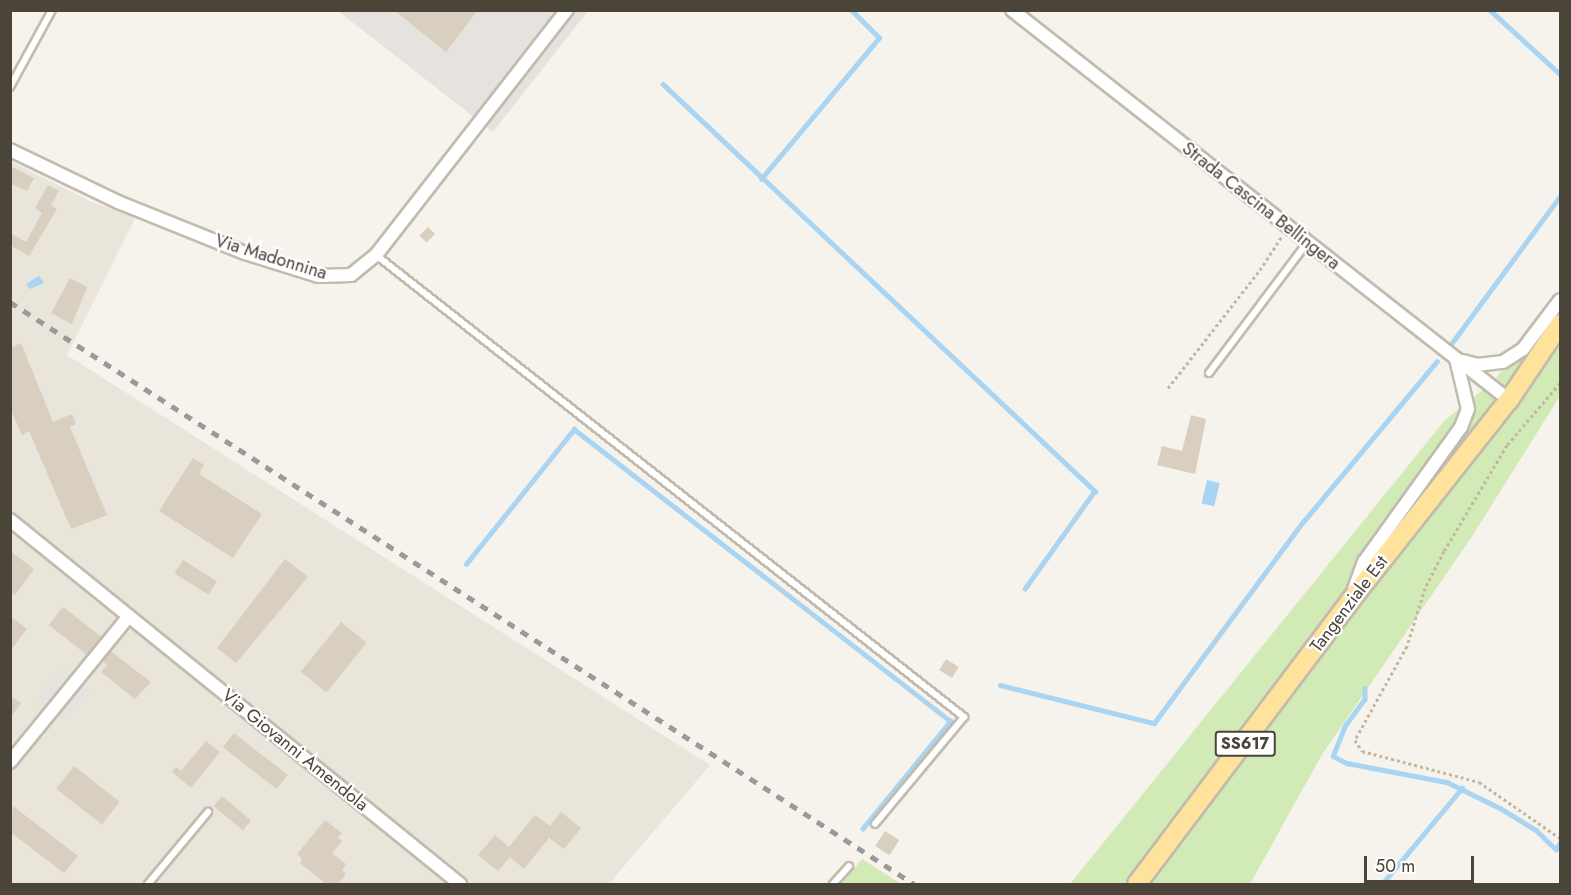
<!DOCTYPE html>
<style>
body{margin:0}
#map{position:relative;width:1571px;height:895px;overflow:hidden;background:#f6f3ec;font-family:Jost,sans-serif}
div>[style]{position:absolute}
.residential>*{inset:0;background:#eae5da}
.industrial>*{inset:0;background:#e6e2dd}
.green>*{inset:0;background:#d2eab5}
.parking>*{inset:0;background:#e5e3e0;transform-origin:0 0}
.water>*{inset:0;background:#a9d4f2;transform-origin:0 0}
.stream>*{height:4.5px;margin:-2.25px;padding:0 2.25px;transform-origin:2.25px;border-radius:2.25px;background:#a9d4f2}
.building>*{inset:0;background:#d8cfc1;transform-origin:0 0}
.path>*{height:3px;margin-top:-1.5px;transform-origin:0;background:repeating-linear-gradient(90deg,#c4b79f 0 3px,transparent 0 6px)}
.roads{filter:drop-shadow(2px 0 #c2bbae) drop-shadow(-2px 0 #c2bbae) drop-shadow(0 2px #c2bbae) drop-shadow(0 -2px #c2bbae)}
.lane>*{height:6px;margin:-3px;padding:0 3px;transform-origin:3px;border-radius:3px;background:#fff}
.street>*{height:12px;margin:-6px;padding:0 6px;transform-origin:6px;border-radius:6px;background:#fff}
.primary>*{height:18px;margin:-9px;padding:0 9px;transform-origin:9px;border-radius:9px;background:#ffe39c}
.rail>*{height:4.5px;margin-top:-2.25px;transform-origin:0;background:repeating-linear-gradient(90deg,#9a9a9a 0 8px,transparent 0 16px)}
span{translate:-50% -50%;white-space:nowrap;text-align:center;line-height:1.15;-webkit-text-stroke:4.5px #fff;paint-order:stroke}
.shield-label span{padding:2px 4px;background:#fff;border:2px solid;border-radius:4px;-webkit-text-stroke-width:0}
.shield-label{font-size:16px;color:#4b4439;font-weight:700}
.street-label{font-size:18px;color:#4b4439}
.frame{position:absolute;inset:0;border:12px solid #4b4439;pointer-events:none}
.scale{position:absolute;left:1364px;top:856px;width:110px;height:27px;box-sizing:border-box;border:3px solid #4b4439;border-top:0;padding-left:8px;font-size:18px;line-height:21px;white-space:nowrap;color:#4b4439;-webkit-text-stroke:4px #fff;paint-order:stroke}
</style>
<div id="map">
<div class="residential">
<div style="clip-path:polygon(10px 161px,90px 201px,135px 218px,67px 355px,710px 765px,609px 884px,11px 884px)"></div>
</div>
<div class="industrial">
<div style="clip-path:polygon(338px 11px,588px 11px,493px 132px)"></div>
</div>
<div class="green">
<div style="clip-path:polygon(1560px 293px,1560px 396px,1471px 538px,1321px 756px,1250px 884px,1070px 884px,1445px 420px,1493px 382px)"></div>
<div style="clip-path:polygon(862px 859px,901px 884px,841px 884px)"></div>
</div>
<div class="parking">
<div style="left:62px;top:668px;width:13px;height:40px;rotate:39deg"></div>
<div style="left:84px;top:684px;width:11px;height:41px;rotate:45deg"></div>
</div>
<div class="water">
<div style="clip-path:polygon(39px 276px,44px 283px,30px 289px,26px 284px)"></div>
<div style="left:1207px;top:480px;width:13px;height:24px;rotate:13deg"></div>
</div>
<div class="stream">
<div style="left:1490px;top:10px;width:95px;rotate:42.4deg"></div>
<div style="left:663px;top:84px;width:594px;rotate:43.29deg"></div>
<div style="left:1095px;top:491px;width:120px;rotate:125.5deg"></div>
<div style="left:761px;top:179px;width:184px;rotate:-50.1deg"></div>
<div style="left:879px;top:38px;width:40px;rotate:-135deg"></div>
<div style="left:1451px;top:344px;width:184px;rotate:-53.6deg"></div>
<div style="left:466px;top:564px;width:173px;rotate:-51.3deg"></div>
<div style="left:574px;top:429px;width:477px;rotate:37.8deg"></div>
<div style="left:951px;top:721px;width:139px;rotate:129.2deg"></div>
<div style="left:1000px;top:685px;width:159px;rotate:13.9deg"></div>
<div style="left:1154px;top:723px;width:250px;rotate:-53.5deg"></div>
<div style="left:1303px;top:522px;width:209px;rotate:-50.2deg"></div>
<div style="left:1365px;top:688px;width:11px;rotate:90deg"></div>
<div style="left:1365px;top:699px;width:34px;rotate:126deg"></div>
<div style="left:1345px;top:727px;width:31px;rotate:112deg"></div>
<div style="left:1333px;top:756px;width:16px;rotate:27deg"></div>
<div style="left:1347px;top:763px;width:102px;rotate:10.8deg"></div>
<div style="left:1447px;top:782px;width:59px;rotate:26.1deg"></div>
<div style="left:1500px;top:808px;width:42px;rotate:31.4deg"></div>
<div style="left:1536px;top:830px;width:28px;rotate:44deg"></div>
<div style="left:1556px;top:849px;width:6px;rotate:-59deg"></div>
<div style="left:1382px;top:884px;width:125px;rotate:-50.2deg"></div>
</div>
<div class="building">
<div style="clip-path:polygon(394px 10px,478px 10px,446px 52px)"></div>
<div style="clip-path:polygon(10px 166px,34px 178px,27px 191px,10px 183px)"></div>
<div style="clip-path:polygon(48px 185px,59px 191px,51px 205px,57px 209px,29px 256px,10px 245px,10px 233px,26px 242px,42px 213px,35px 208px)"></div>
<div style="left:428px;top:227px;width:10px;height:12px;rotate:45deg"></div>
<div style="clip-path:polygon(70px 278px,87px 287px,72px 324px,51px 313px)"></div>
<div style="clip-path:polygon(21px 343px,53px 422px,72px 414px,76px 424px,70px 427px,107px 515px,71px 529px,29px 431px,22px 435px,10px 408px,10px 348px)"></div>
<div style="clip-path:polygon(1191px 415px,1206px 419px,1195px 474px,1157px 465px,1162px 446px,1182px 451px)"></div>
<div style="clip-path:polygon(193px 458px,204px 465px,199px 474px,262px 514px,233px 558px,159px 511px)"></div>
<div style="clip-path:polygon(10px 551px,34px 569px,15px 595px,10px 592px)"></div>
<div style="clip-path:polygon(285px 559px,308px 577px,236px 663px,217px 648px)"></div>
<div style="left:183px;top:560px;width:40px;height:16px;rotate:32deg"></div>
<div style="left:63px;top:607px;width:48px;height:23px;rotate:38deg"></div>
<div style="clip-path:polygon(10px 616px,27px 629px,10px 651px)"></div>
<div style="left:341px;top:622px;width:33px;height:64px;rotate:39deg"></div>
<div style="clip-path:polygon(109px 650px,151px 682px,135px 699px,101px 672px,107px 665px,101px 660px)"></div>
<div style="left:946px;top:659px;width:15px;height:13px;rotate:32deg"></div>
<div style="clip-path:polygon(10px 696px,21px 703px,10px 718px)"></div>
<div style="left:234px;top:733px;width:68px;height:18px;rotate:38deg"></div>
<div style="clip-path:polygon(206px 741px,220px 752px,191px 788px,172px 772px,176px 767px,181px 771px)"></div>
<div style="left:74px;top:766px;width:58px;height:29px;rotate:38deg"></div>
<div style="left:222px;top:796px;width:38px;height:13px;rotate:40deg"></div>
<div style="clip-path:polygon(13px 806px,78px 856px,64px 873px,10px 832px)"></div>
<div style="clip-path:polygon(561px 812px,581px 828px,564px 849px,549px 838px,524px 869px,510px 857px,498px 871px,478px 855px,495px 835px,509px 847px,535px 815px,550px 826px)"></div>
<div style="clip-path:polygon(325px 820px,342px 833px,338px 838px,342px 841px,332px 853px,346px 864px,342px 870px,346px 874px,338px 884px,326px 884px,300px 863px,302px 859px,297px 854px)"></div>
<div style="left:885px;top:831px;width:17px;height:18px;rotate:33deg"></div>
</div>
<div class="path">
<div style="left:1560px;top:383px;width:82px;rotate:130.5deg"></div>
<div style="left:1507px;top:445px;width:123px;rotate:120.7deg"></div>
<div style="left:1444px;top:551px;width:42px;rotate:117.2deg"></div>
<div style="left:1425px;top:588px;width:61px;rotate:107.2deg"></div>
<div style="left:1407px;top:646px;width:107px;rotate:119deg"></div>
<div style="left:1355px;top:740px;width:13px;rotate:58deg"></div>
<div style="left:1362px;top:751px;width:121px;rotate:14.8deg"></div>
<div style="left:1479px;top:782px;width:98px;rotate:34.7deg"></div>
<div style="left:1168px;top:388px;width:150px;rotate:-52.1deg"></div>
<div style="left:1260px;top:270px;width:40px;rotate:-57.1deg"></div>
</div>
<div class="roads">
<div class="lane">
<div style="left:10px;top:87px;width:88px;rotate:-61.4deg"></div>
<div style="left:376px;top:255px;width:748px;rotate:38.16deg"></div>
<div style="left:964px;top:717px;width:139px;rotate:129.8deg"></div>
<div style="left:1209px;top:373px;width:163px;rotate:-53deg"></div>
<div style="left:148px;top:884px;width:94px;rotate:-50.2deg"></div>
<div style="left:833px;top:884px;width:24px;rotate:-48deg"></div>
</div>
<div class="street">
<div style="left:1012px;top:10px;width:632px;rotate:38.12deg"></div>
<div style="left:10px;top:150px;width:120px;rotate:25.7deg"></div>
<div style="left:118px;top:202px;width:137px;rotate:21.9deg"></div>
<div style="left:245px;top:253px;width:77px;rotate:17.3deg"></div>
<div style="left:319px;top:276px;width:32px;rotate:-2deg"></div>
<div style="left:351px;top:275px;width:32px;rotate:-39deg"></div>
<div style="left:376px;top:255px;width:311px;rotate:-52.1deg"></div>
<div style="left:1463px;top:361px;width:15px;rotate:16deg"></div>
<div style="left:1477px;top:365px;width:26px;rotate:-7deg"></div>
<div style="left:1503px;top:362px;width:24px;rotate:-33deg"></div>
<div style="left:1523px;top:349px;width:61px;rotate:-52.9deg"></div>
<div style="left:10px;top:520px;width:579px;rotate:38.97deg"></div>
<div style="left:1354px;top:589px;width:29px;rotate:-70deg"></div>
<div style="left:1364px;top:562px;width:166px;rotate:-54.3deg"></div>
<div style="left:1461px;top:427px;width:19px;rotate:-69deg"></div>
<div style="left:1468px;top:409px;width:51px;rotate:-103.5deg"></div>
<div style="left:10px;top:762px;width:188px;rotate:-50.8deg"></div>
</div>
<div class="primary">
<div style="left:1137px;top:884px;width:354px;rotate:-53deg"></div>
<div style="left:1350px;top:601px;width:256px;rotate:-51.7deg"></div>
<div style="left:1509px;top:400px;width:92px;rotate:-56.1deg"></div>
</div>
</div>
<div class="rail">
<div style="left:10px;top:302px;width:1075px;rotate:32.77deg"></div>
</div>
<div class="shield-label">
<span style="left:1245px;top:744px">SS617</span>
</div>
<div class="street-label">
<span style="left:1261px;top:206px;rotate:38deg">Strada Cascina Bellingera</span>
<span style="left:271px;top:257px;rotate:17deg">Via Madonnina</span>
<span style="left:1349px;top:604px;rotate:-53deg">Tangenziale Est</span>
<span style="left:295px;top:750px;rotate:39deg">Via Giovanni Amendola</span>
</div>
<div class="frame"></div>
<div class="scale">50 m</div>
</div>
